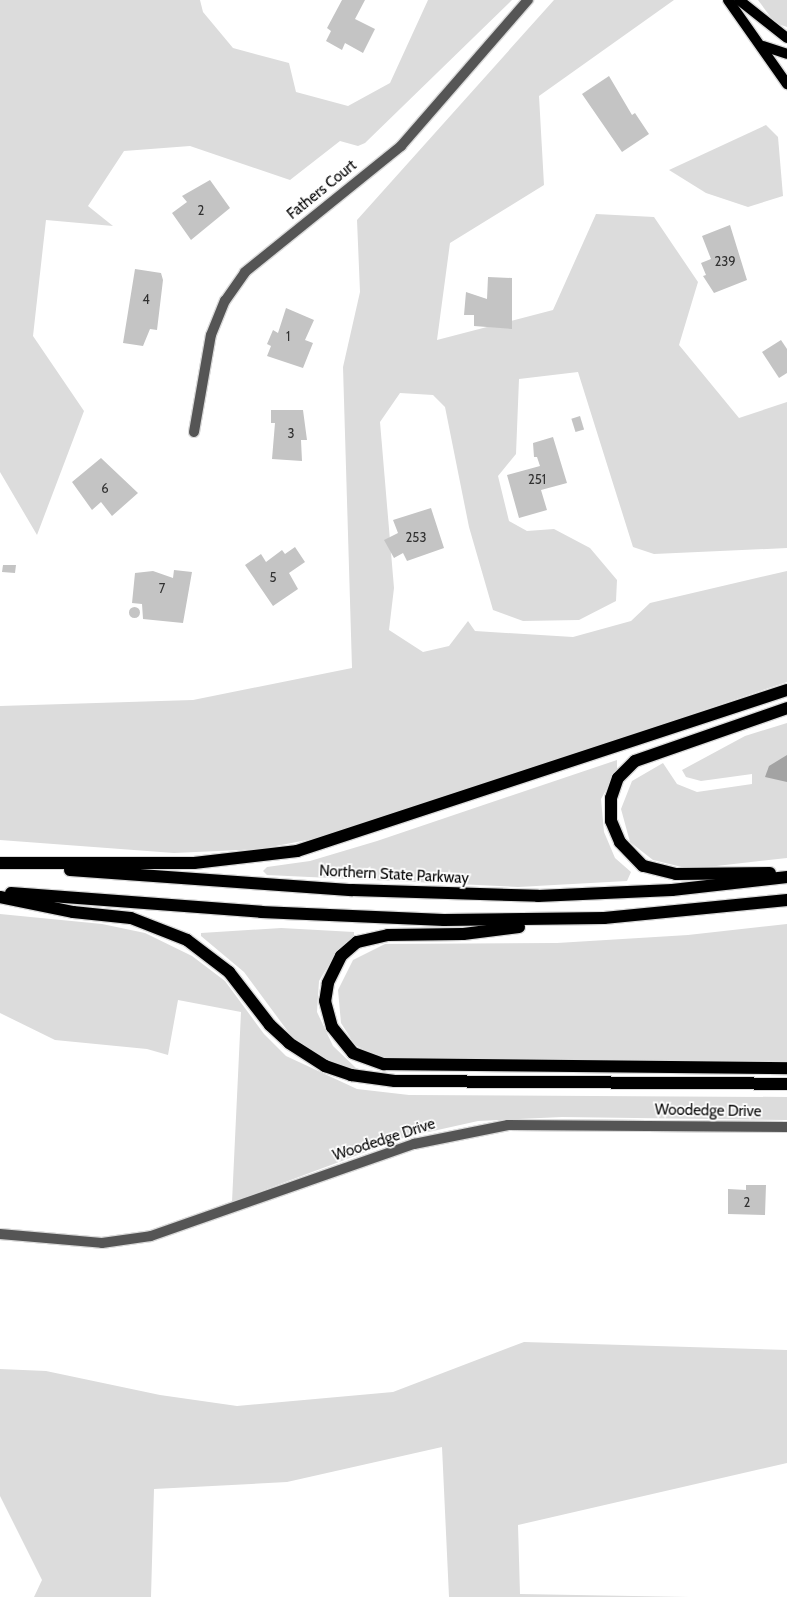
<!DOCTYPE html>
<style>
body{margin:0}
#map{position:relative;width:787px;height:1597px;overflow:hidden;background:#fff;font-family:Cabin,sans-serif}
div>[style]{position:absolute}
.green>*{inset:0;background:#dcdcdc}
.water>*{inset:0;background:#a3a3a3}
.building>*{inset:0;background:#c4c4c4;transform-origin:0 0}
.round{border-radius:50%}
.roads{filter:drop-shadow(1px 0 #dbdbdb) drop-shadow(-1px 0 #dbdbdb) drop-shadow(0 1px #dbdbdb) drop-shadow(0 -1px #dbdbdb)}
.minor>*{height:10px;margin:-5px;padding:0 5px;transform-origin:5px;border-radius:5px;background:#555}
.major>*{height:10px;margin:-5px;padding:0 5px;transform-origin:5px;border-radius:5px;background:#000}
.highway>*{height:12px;margin:-6px;padding:0 6px;transform-origin:6px;border-radius:6px;background:#000}
span{translate:-50% -50%;white-space:nowrap;text-align:center;line-height:1.15;-webkit-text-stroke:3.5px #fff;paint-order:stroke}
.number-label{font-size:13px;color:#313131}
.number-label span{-webkit-text-stroke-width:0}
.street-label{font-size:15px;color:#000}
</style>
<div id="map">
<div class="green">
<div style="clip-path:polygon(0 0,200px 0,203px 12px,233px 48px,289px 63px,296px 92px,348px 106px,390px 83px,428px 0,512px 0,365px 143px,358px 146px,340px 141px,290px 180px,190px 146px,124px 151px,88px 206px,113px 226px,46px 220px,33px 336px,84px 411px,37px 535px,0 472px)"></div>
<div style="clip-path:polygon(554px 0,674px 0,539px 96px,544px 185px,450px 243px,437px 340px,553px 310px,596px 214px,654px 217px,698px 282px,679px 345px,739px 418px,787px 402px,787px 548px,654px 554px,633px 547px,578px 372px,519px 379px,516px 454px,498px 476px,509px 521px,527px 531px,554px 529px,590px 548px,617px 580px,616px 601px,579px 620px,523px 621px,493px 610px,469px 527px,445px 407px,433px 395px,400px 393px,380px 422px,394px 588px,389px 630px,423px 652px,449px 646px,468px 621px,475px 631px,573px 637px,631px 621px,650px 603px,787px 571px,787px 682px,323px 837px,260px 849px,174px 853px,0 840px,0 706px,193px 700px,352px 668px,343px 367px,360px 292px,357px 220px)"></div>
<div style="clip-path:polygon(758px 0,787px 0,787px 27px,775px 23px)"></div>
<div style="clip-path:polygon(766px 125px,778px 137px,783px 196px,748px 207px,706px 193px,669px 170px)"></div>
<div style="clip-path:polygon(787px 723px,787px 858px,690px 869px,653px 860px,630px 842px,621px 809px,632px 781px,663px 763px,677px 784px,697px 792px,752px 784px,752px 774px,701px 781px,686px 777px,682px 770px,745px 736px)"></div>
<div style="clip-path:polygon(617px 760px,617px 770px,601px 799px,604px 832px,615px 858px,631px 872px,627px 881px,518px 887px,267px 875px,263px 871px,267px 867px,310px 861px,377px 841px)"></div>
<div style="clip-path:polygon(0 914px,102px 924px,145px 933px,192px 956px,225px 981px,264px 1034px,286px 1056px,357px 1089px,409px 1095px,787px 1097px,787px 1120px,562px 1117px,478px 1121px,406px 1137px,232px 1202px,241px 1012px,178px 1000px,168px 1055px,147px 1049px,55px 1040px,0 1013px)"></div>
<div style="clip-path:polygon(787px 924px,787px 1062px,385px 1060px,355px 1045px,341px 1023px,338px 990px,353px 960px,385px 944px,557px 943px,688px 935px)"></div>
<div style="clip-path:polygon(281px 928px,354px 932px,354px 938px,336px 953px,319px 981px,317px 1012px,333px 1046px,356px 1068px,378px 1077px,325px 1061px,295px 1041px,244px 972px,201px 936px,201px 933px)"></div>
<div style="clip-path:polygon(524px 1342px,787px 1350px,787px 1463px,518px 1525px,520px 1594px,690px 1597px,449px 1597px,442px 1447px,287px 1482px,154px 1489px,151px 1597px,34px 1597px,42px 1580px,0 1496px,0 1369px,46px 1371px,160px 1395px,237px 1406px,393px 1392px)"></div>
</div>
<div class="water">
<div style="clip-path:polygon(787px 755px,787px 782px,765px 777px,769px 766px)"></div>
</div>
<div class="building">
<div style="clip-path:polygon(342px 0,365px 0,355px 19px,375px 29px,363px 53px,345px 43px,342px 50px,326px 41px,331px 31px,327px 28px)"></div>
<div style="clip-path:polygon(609px 76px,632px 115px,635px 113px,649px 134px,622px 152px,582px 94px)"></div>
<div style="clip-path:polygon(210px 180px,230px 208px,191px 240px,172px 213px,187px 202px,182px 196px)"></div>
<div style="clip-path:polygon(730px 225px,747px 280px,714px 293px,703px 276px,706px 275px,701px 263px,711px 259px,702px 236px)"></div>
<div style="clip-path:polygon(135px 269px,161px 273px,163px 280px,157px 330px,150px 329px,143px 346px,123px 343px)"></div>
<div style="clip-path:polygon(488px 277px,512px 278px,512px 329px,474px 326px,474px 315px,464px 315px,466px 292px,487px 299px)"></div>
<div style="clip-path:polygon(286px 308px,314px 320px,305px 340px,313px 343px,303px 368px,267px 356px,271px 346px,267px 344px,273px 330px,278px 333px)"></div>
<div style="clip-path:polygon(781px 340px,787px 349px,787px 373px,779px 378px,762px 352px)"></div>
<div style="clip-path:polygon(271px 410px,303px 410px,307px 440px,301px 440px,302px 461px,272px 459px,275px 423px,271px 423px)"></div>
<div style="left:580px;top:416px;width:14px;height:9px;rotate:73deg"></div>
<div style="clip-path:polygon(553px 437px,567px 483px,541px 490px,547px 510px,519px 518px,507px 475px,540px 466px,537px 457px,534px 457px,533px 443px)"></div>
<div style="clip-path:polygon(101px 458px,138px 493px,112px 516px,101px 502px,92px 510px,72px 482px)"></div>
<div style="clip-path:polygon(431px 508px,444px 548px,407px 561px,403px 553px,394px 558px,384px 540px,398px 533px,393px 520px)"></div>
<div style="clip-path:polygon(295px 547px,305px 562px,289px 573px,298px 589px,273px 606px,245px 565px,261px 554px,266px 562px,282px 550px,285px 554px)"></div>
<div style="clip-path:polygon(3px 565px,16px 565px,15px 573px,2px 572px)"></div>
<div style="clip-path:polygon(174px 570px,192px 572px,183px 623px,143px 619px,142px 604px,132px 603px,135px 573px,153px 571px,173px 578px)"></div>
<div class="round" style="left:128.5px;top:606.5px;width:11px;height:11px"></div>
<div style="clip-path:polygon(746px 1185px,766px 1185px,765px 1215px,728px 1214px,728px 1189px,746px 1190px)"></div>
</div>
<div class="roads">
<div class="minor">
<div style="left:194px;top:432px;width:98px;rotate:-80.1deg"></div>
<div style="left:211px;top:335px;width:37px;rotate:-68deg"></div>
<div style="left:225px;top:301px;width:35px;rotate:-55deg"></div>
<div style="left:245px;top:272px;width:201px;rotate:-38.9deg"></div>
<div style="left:401px;top:146px;width:194px;rotate:-49deg"></div>
<div style="left:0;top:1234px;width:102px;rotate:5deg"></div>
<div style="left:102px;top:1243px;width:49px;rotate:-8.1deg"></div>
<div style="left:151px;top:1236px;width:279px;rotate:-19.3deg"></div>
<div style="left:414px;top:1144px;width:96px;rotate:-11.4deg"></div>
<div style="left:508px;top:1125px;width:279px;rotate:0.4deg"></div>
</div>
<div class="major">
<div style="left:728px;top:0;width:103px;rotate:54.9deg"></div>
<div style="left:739px;top:0;width:61px;rotate:38.4deg"></div>
<div style="left:763px;top:46px;width:25px;rotate:18deg"></div>
</div>
<div class="highway">
<div style="left:0;top:863px;width:194px"></div>
<div style="left:194px;top:863px;width:104px;rotate:-6.6deg"></div>
<div style="left:297px;top:851px;width:516px;rotate:-18.19deg"></div>
<div style="left:70px;top:870px;width:283px;rotate:4.1deg"></div>
<div style="left:352px;top:890px;width:186px;rotate:1.8deg"></div>
<div style="left:538px;top:896px;width:134px;rotate:-2.6deg"></div>
<div style="left:672px;top:890px;width:116px;rotate:-6.4deg"></div>
<div style="left:770px;top:873px;width:94px;rotate:179.4deg"></div>
<div style="left:676px;top:874px;width:34px;rotate:-166deg"></div>
<div style="left:643px;top:866px;width:33px;rotate:-134deg"></div>
<div style="left:620px;top:842px;width:23px;rotate:-113deg"></div>
<div style="left:611px;top:821px;width:23px;rotate:-90deg"></div>
<div style="left:611px;top:798px;width:21px;rotate:-71deg"></div>
<div style="left:618px;top:778px;width:24px;rotate:-45deg"></div>
<div style="left:635px;top:761px;width:161px;rotate:-19.2deg"></div>
<div style="left:11px;top:893px;width:251px;rotate:4.3deg"></div>
<div style="left:261px;top:912px;width:183px;rotate:2.5deg"></div>
<div style="left:444px;top:920px;width:160px;rotate:-0.7deg"></div>
<div style="left:604px;top:918px;width:184px;rotate:-5.6deg"></div>
<div style="left:0;top:897px;width:75px;rotate:11.6deg"></div>
<div style="left:73px;top:912px;width:58px;rotate:5.9deg"></div>
<div style="left:131px;top:918px;width:60px;rotate:21.4deg"></div>
<div style="left:187px;top:940px;width:53px;rotate:37.3deg"></div>
<div style="left:229px;top:972px;width:67px;rotate:52.3deg"></div>
<div style="left:270px;top:1025px;width:26px;rotate:43deg"></div>
<div style="left:289px;top:1043px;width:43px;rotate:32.6deg"></div>
<div style="left:325px;top:1066px;width:28px;rotate:19deg"></div>
<div style="left:351px;top:1075px;width:44px;rotate:7.8deg"></div>
<div style="left:395px;top:1081px;width:392px;rotate:0.4deg"></div>
<div style="left:519px;top:927px;width:56px;rotate:172.9deg"></div>
<div style="left:463px;top:934px;width:75px;rotate:179.2deg"></div>
<div style="left:388px;top:935px;width:32px;rotate:167deg"></div>
<div style="left:357px;top:942px;width:21px;rotate:139deg"></div>
<div style="left:341px;top:956px;width:30px;rotate:116deg"></div>
<div style="left:328px;top:983px;width:18px;rotate:99deg"></div>
<div style="left:325px;top:1001px;width:27px;rotate:75deg"></div>
<div style="left:332px;top:1027px;width:33px;rotate:51deg"></div>
<div style="left:353px;top:1053px;width:33px;rotate:20deg"></div>
<div style="left:384px;top:1064px;width:403px;rotate:0.6deg"></div>
</div>
</div>
<div class="number-label">
<span style="left:201px;top:210px">2</span>
<span style="left:725px;top:261px">239</span>
<span style="left:146px;top:299px">4</span>
<span style="left:288px;top:336px">1</span>
<span style="left:291px;top:433px">3</span>
<span style="left:537px;top:479px">251</span>
<span style="left:105px;top:488px">6</span>
<span style="left:416px;top:537px">253</span>
<span style="left:273px;top:577px">5</span>
<span style="left:162px;top:588px">7</span>
<span style="left:747px;top:1202px">2</span>
</div>
<div class="street-label">
<span style="left:322px;top:190px;rotate:-39deg">Fathers Court</span>
<span style="left:394px;top:875px;rotate:3deg">Northern State Parkway</span>
<span style="left:708px;top:1111px;rotate:1deg">Woodedge Drive</span>
<span style="left:384px;top:1140px;rotate:-18deg">Woodedge Drive</span>
</div>
</div>
